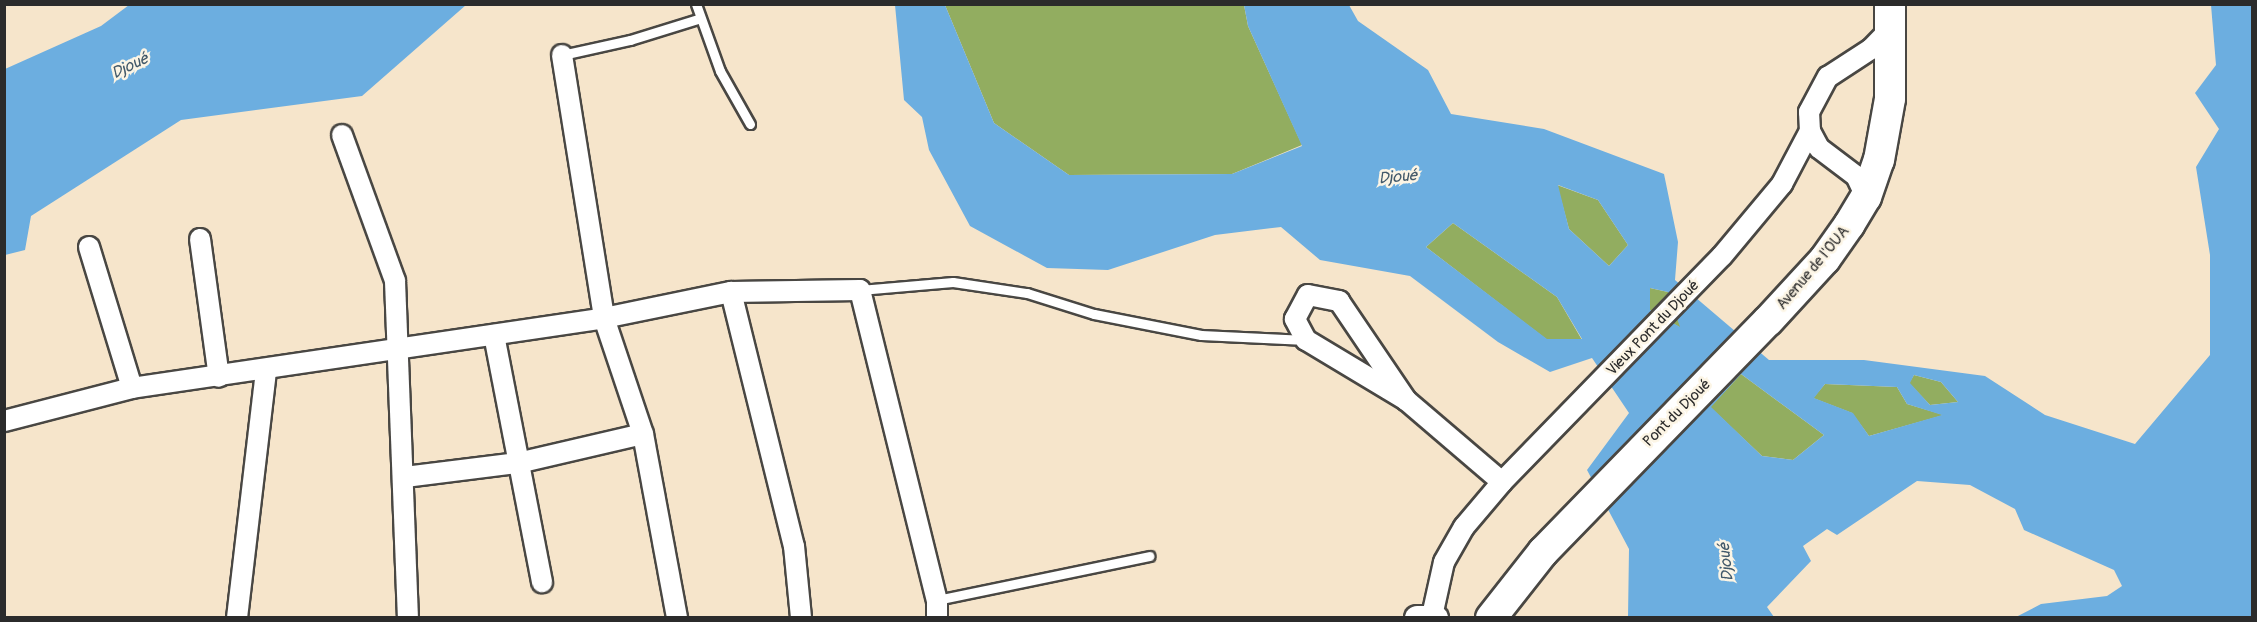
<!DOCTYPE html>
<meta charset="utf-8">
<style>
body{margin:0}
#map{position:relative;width:2257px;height:622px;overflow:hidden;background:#f6e5cb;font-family:Pangolin,sans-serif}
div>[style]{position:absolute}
.forest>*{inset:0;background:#92ad60}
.water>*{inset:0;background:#6caee0}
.roads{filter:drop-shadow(2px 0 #494743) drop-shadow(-2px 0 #494743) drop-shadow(0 2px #494743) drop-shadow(0 -2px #494743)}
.service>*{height:9px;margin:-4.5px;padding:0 4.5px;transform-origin:4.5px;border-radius:4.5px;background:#fff}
.minor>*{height:20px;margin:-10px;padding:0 10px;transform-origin:10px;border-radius:10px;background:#fff}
.tertiary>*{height:24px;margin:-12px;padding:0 12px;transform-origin:12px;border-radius:12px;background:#fff}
.primary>*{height:30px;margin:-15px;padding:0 15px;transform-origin:15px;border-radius:15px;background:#fff}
span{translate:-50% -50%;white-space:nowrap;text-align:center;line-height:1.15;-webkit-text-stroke:5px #fcf5e5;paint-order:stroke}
.street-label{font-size:15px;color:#2b2b2b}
.water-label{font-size:16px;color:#42596a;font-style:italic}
.frame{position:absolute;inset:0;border:6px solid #2b2b2b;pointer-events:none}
</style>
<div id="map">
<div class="forest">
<div style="clip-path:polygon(945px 5px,1244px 5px,1248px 26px,1302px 145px,1232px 174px,1069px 175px,994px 123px)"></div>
<div style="clip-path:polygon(1557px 185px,1598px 200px,1628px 245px,1609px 266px,1569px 229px)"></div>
<div style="clip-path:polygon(1453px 223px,1557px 297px,1582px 340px,1546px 339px,1426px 247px)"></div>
<div style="clip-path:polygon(1650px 288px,1668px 292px,1681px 328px,1650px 310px)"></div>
<div style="clip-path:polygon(1741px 374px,1824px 435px,1793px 460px,1762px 456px,1710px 407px)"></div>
<div style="clip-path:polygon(1914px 375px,1941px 382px,1958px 402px,1930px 405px,1909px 383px)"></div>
<div style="clip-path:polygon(1825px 384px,1897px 387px,1907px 404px,1944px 415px,1869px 436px,1852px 413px,1813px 398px)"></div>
</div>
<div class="water">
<div style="clip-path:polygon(129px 5px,129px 4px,466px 5px,362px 96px,181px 120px,31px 216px,25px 250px,5px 255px,5px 69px,101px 26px)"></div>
<div style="clip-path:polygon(evenodd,895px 5px,945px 5px,994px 123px,1069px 175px,1232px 174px,1302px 146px,1248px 26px,1244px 5px,1349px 5px,1358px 21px,1428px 70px,1451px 114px,1544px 129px,1664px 174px,1678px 242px,1675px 280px,1769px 360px,1864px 360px,1985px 376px,2045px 415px,2135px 444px,2210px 355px,2210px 255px,2196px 167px,2219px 129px,2195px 93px,2216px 65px,2211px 5px,2252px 5px,2252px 617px,2016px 617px,2041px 604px,2107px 596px,2122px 586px,2114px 570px,2024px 530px,2015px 509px,1970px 485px,1917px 481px,1837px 535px,1827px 529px,1803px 546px,1811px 561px,1767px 607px,1774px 617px,1628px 617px,1629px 549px,1587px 470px,1629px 413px,1592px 358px,1550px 372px,1498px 342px,1410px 276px,1320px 260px,1281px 227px,1215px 235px,1108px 270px,1047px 268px,970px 226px,929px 150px,922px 117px,904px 100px,895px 5px,1558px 185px,1598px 200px,1628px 245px,1609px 266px,1569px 229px,1558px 185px,895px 5px,1453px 223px,1557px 297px,1582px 339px,1547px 339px,1426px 247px,1453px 223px,895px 5px,1650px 288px,1668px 292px,1680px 327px,1650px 310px,1650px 288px,895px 5px,1741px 374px,1824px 435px,1793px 460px,1762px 456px,1711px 407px,1741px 374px,895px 5px,1914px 375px,1941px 382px,1958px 402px,1930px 405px,1910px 383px,1914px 375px,895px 5px,1825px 384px,1897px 387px,1907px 404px,1942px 415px,1869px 436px,1853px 413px,1814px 398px,1825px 384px)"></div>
</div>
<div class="roads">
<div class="service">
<div style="left:696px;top:4px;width:71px;rotate:70.3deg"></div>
<div style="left:720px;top:71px;width:61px;rotate:60.5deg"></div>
<div style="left:562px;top:55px;width:70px;rotate:-12.4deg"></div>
<div style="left:630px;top:40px;width:71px;rotate:-17.2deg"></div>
<div style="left:860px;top:290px;width:93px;rotate:-4.9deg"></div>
<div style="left:953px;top:282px;width:75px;rotate:8.5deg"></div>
<div style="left:1027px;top:293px;width:70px;rotate:17.4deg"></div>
<div style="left:1094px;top:314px;width:109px;rotate:11.1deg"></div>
<div style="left:1201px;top:335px;width:105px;rotate:2.7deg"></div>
<div style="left:937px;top:600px;width:217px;rotate:-11.7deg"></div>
</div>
<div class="minor">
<div style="left:562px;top:55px;width:266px;rotate:80.9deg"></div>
<div style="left:604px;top:318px;width:122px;rotate:71.4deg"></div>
<div style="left:643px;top:434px;width:187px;rotate:79.5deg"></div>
<div style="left:342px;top:135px;width:155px;rotate:70deg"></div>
<div style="left:395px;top:281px;width:337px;rotate:87.8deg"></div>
<div style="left:1866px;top:197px;width:23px;rotate:-115deg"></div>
<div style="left:1856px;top:176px;width:46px;rotate:-142.9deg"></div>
<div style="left:1819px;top:148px;width:19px;rotate:-118deg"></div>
<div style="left:1810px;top:131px;width:19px;rotate:-93deg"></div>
<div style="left:1809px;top:112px;width:40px;rotate:-62deg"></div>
<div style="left:1828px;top:77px;width:51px;rotate:-33.1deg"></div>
<div style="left:1871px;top:49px;width:28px;rotate:-46deg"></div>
<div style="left:200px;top:239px;width:139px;rotate:82.2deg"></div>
<div style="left:89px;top:247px;width:147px;rotate:73deg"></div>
<div style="left:731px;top:292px;width:262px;rotate:76.1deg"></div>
<div style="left:794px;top:546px;width:72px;rotate:84.4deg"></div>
<div style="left:494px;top:335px;width:252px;rotate:79deg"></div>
<div style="left:1406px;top:400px;width:117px;rotate:-149deg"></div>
<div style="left:1306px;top:340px;width:24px;rotate:-118deg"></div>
<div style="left:1295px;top:319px;width:27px;rotate:-62deg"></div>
<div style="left:1308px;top:295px;width:32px;rotate:11deg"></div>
<div style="left:1339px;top:301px;width:120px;rotate:55.9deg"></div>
<div style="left:1406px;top:400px;width:126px;rotate:40.5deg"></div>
<div style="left:4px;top:421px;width:132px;rotate:-14.5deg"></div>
<div style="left:132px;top:388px;width:477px;rotate:-8.4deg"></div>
<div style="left:604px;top:318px;width:130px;rotate:-11.6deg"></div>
<div style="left:731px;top:292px;width:129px;rotate:-0.9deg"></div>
<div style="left:860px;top:290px;width:319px;rotate:76.1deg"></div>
<div style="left:937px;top:600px;width:18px;rotate:90deg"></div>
<div style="left:405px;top:477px;width:114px;rotate:-7.1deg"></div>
<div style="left:518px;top:463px;width:128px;rotate:-13.1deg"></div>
<div style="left:1432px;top:616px;width:55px;rotate:-77.5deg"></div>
<div style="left:1444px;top:562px;width:40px;rotate:-60.3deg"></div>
<div style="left:1464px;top:527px;width:59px;rotate:-49.8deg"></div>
<div style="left:1502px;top:482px;width:315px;rotate:-45.8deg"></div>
<div style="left:1722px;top:256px;width:94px;rotate:-50.2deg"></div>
<div style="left:1782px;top:184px;width:60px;rotate:-62.2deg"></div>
<div style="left:237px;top:618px;width:249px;rotate:-83.3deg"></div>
</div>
<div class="tertiary">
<div style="left:1417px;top:618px;width:19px"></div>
</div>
<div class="primary">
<div style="left:1491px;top:618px;width:84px;rotate:-51.8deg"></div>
<div style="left:1543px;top:552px;width:322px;rotate:-45.8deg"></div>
<div style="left:1768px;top:321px;width:84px;rotate:-47.4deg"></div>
<div style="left:1825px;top:259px;width:42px;rotate:-54.8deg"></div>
<div style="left:1849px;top:225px;width:33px;rotate:-59deg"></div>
<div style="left:1866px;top:197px;width:39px;rotate:-71deg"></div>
<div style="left:1879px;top:160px;width:62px;rotate:-79.8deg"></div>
<div style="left:1890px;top:99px;width:95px;rotate:-90deg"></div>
</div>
</div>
<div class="street-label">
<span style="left:1813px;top:268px;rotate:-50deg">Avenue de l'OUA</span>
<span style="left:1653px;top:328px;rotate:-46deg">Vieux Pont du Djoué</span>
<span style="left:1677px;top:413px;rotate:-45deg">Pont du Djoué</span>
</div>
<div class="water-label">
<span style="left:130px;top:66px;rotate:-26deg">Djoué</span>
<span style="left:1398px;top:177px;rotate:-5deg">Djoué</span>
<span style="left:1726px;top:562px;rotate:-96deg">Djoué</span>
</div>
<div class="frame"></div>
</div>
